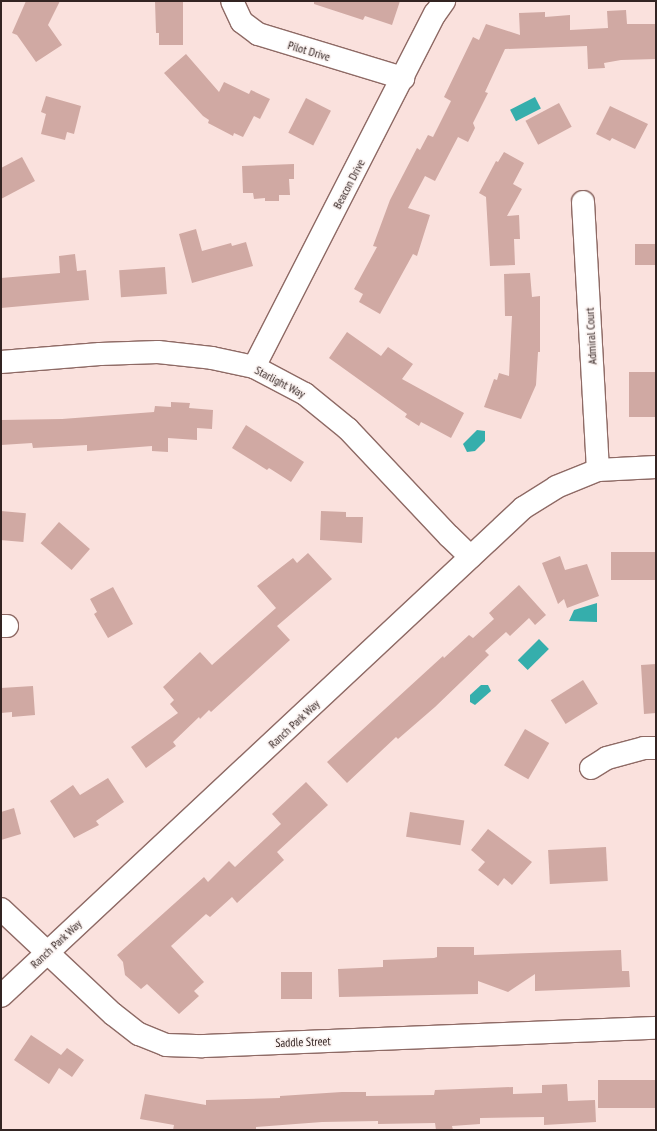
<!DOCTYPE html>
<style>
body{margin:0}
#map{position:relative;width:657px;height:1131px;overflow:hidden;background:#fae1dd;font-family:"PT Sans Narrow",sans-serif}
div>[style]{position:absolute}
.water>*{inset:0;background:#35aeac;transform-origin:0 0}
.building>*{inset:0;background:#d0a9a3;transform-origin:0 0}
.roads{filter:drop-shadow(1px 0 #8e6a65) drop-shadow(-1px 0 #8e6a65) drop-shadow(0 1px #8e6a65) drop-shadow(0 -1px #8e6a65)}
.street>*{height:22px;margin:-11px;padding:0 11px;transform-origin:11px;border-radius:11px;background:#fff}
span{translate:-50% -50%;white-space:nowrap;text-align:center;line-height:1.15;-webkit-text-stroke:3px #fbf3f1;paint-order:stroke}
.street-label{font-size:12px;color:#332422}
.frame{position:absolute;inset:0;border:2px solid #332422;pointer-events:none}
</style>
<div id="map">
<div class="water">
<div style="left:535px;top:97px;width:13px;height:28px;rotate:63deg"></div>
<div style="clip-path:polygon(477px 430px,485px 431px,485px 441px,475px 451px,467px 452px,463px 444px)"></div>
<div style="clip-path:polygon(597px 603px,597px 622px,569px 621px,574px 610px)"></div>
<div style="left:539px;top:639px;width:14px;height:30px;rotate:45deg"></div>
<div style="clip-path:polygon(481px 685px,488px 685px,491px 691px,475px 705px,470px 702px,470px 695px)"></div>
</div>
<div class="building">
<div style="clip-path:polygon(26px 1px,60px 1px,48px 25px,62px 45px,36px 62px,17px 35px,12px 33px)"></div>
<div style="clip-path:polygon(155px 1px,183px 1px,183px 45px,159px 45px,159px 33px,156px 33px)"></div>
<div style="clip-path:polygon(314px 1px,400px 1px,392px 25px,365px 16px,363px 20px,314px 4px)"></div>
<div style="clip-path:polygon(626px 10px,627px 24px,656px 24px,656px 59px,621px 60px,604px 63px,605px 68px,588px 69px,587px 46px,505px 49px,485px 92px,488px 93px,473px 123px,475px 128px,468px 142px,458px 137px,435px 181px,425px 176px,408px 208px,430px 215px,417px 256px,413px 254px,380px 314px,359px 302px,363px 294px,354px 289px,377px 247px,373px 246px,390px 200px,417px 148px,420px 150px,428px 135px,433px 137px,451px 101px,444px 97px,473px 37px,479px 40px,486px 24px,520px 35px,519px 13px,545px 12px,545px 17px,570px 15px,570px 30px,608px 28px,607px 11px)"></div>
<div style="clip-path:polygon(186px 54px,219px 92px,224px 82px,249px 94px,251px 90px,270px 99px,260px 119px,254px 116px,243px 137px,234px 133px,233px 136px,208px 123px,209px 120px,203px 116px,164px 73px)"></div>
<div style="clip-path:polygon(46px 96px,81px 106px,74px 134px,67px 132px,65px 140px,41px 134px,46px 114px,41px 112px)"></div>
<div style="left:306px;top:98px;width:28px;height:39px;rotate:27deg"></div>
<div style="left:559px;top:103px;width:27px;height:38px;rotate:62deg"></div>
<div style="clip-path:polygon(610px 106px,648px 124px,635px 149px,612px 138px,610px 141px,596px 134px)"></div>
<div style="clip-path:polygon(504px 152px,524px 163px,513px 184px,522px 189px,507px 216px,519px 215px,520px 239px,514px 239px,515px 265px,490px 266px,486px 197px,479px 193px,496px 161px,498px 162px)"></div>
<div style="clip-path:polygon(22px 157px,35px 181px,1px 199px,1px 168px)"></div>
<div style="clip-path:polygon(294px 164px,294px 179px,289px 179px,290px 195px,279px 195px,279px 201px,265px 201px,265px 198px,254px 199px,253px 193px,243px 193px,242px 166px)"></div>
<div style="clip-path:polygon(196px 229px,202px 251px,231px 243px,232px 246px,246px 242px,253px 266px,192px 283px,179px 234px)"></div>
<div style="left:656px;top:244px;width:21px;height:21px;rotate:90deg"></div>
<div style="clip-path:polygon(75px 254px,77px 271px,86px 270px,89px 300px,1px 308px,1px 278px,60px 273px,59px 256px)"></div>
<div style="left:165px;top:267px;width:27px;height:46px;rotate:86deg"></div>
<div style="clip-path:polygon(530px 273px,532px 297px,540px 296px,540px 352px,538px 352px,536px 385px,521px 419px,484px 407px,494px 379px,497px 380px,499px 373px,509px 376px,512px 316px,505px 316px,504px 274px)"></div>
<div style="clip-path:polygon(347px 332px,381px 356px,388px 347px,413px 364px,402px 379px,464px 413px,451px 438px,421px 422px,419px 426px,405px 417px,407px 414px,329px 358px)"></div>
<div style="left:656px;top:372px;width:45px;height:27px;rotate:90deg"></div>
<div style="clip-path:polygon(171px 402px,190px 403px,189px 408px,213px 410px,212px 429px,197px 428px,197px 440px,168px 438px,168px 452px,152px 451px,152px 446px,87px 451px,87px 445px,33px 448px,32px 443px,1px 445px,1px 420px,62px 419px,154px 412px,155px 406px,171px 407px)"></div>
<div style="clip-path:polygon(246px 425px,304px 462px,291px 482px,269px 468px,267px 470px,232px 448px)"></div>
<div style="left:1px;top:511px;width:25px;height:29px;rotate:5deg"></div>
<div style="clip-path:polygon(321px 511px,346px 512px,346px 517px,363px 517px,362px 543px,320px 540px)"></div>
<div style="left:59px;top:522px;width:41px;height:28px;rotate:41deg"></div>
<div style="left:656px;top:552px;width:28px;height:45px;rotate:90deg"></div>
<div style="clip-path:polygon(308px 553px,332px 579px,277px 626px,290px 640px,211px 712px,209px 710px,200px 719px,199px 717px,173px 742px,176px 746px,146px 768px,131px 747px,178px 713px,170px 704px,174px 700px,163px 687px,200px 652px,212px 665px,276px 608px,257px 586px,293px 558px,297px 563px)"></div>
<div style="clip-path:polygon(560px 556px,565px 570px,587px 564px,599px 596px,567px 608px,564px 599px,558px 604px,542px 563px)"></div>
<div style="clip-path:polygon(519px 585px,546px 615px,535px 625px,529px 618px,510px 636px,506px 632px,485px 651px,489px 655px,435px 707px,398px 739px,396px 737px,347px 783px,327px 762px,443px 656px,444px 658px,469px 635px,473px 638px,494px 619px,489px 613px)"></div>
<div style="clip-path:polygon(113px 587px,133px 624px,108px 638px,94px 614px,97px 612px,90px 599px)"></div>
<div style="clip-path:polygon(656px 664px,656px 713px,644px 714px,641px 665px)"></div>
<div style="left:583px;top:680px;width:28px;height:38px;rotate:58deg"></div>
<div style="clip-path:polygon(33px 686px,35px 715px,12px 717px,12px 712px,1px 713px,1px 688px)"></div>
<div style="left:525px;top:729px;width:28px;height:42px;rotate:30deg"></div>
<div style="clip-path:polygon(108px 778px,124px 802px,96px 821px,99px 825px,74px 838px,50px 801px,73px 785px,80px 795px)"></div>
<div style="clip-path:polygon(306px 782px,328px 805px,277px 852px,284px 860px,237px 903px,232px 897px,210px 917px,206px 914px,171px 946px,204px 982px,194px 991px,199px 996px,179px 1014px,147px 984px,141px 989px,125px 975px,123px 962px,117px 955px,204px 877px,208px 882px,229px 861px,235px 867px,281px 824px,272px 814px)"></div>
<div style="clip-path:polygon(14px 808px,21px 834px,1px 840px,1px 812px)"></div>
<div style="left:410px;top:812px;width:55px;height:25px;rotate:9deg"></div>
<div style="clip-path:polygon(488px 829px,532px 862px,512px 885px,504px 878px,498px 886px,478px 870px,485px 862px,471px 850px)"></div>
<div style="left:606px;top:847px;width:34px;height:58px;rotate:87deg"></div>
<div style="clip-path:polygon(437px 947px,474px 947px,474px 955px,621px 950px,622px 971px,629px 971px,630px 987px,535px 991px,535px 974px,508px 992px,478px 981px,478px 994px,339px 997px,338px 969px,383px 967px,383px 960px,434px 958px,437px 957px)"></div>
<div style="left:281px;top:972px;width:31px;height:27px"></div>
<div style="clip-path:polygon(31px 1035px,61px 1055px,67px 1048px,84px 1060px,72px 1077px,59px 1068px,49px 1084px,14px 1060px)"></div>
<div style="left:656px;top:1080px;width:28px;height:58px;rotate:90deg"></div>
<div style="clip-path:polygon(567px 1084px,568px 1101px,595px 1100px,596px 1122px,544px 1125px,544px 1117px,480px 1118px,480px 1124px,452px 1126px,453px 1130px,436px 1130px,435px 1123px,378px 1124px,378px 1121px,322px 1122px,256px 1127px,256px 1130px,173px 1130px,174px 1125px,140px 1119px,145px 1094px,206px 1105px,206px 1100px,280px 1098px,280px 1096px,342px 1092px,366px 1092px,366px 1096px,434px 1095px,435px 1090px,513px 1087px,513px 1094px,542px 1093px,542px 1085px)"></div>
</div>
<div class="roads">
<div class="street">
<div style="left:232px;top:1px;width:23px;rotate:65deg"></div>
<div style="left:242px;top:22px;width:20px;rotate:37deg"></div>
<div style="left:258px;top:34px;width:152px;rotate:16.9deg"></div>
<div style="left:583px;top:202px;width:268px;rotate:86.8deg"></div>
<div style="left:1px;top:362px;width:99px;rotate:-4.6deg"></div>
<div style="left:100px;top:354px;width:58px;rotate:-2deg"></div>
<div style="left:158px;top:352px;width:54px;rotate:6.3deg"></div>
<div style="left:212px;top:358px;width:43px;rotate:12.1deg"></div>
<div style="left:254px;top:367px;width:58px;rotate:27.9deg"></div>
<div style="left:305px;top:394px;width:55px;rotate:39.1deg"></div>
<div style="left:348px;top:429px;width:147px;rotate:46.7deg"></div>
<div style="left:449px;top:536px;width:30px;rotate:44deg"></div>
<div style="left:254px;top:367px;width:397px;rotate:-62.9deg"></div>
<div style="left:435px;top:14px;width:16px;rotate:-55deg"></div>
<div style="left:1px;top:626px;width:6px"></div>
<div style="left:591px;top:768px;width:19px;rotate:-32deg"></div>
<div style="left:607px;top:758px;width:38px;rotate:-15deg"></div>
<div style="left:644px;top:748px;width:12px"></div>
<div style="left:1px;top:909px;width:154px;rotate:43.2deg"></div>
<div style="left:113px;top:1014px;width:33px;rotate:38deg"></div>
<div style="left:139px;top:1034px;width:29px;rotate:22deg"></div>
<div style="left:166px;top:1045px;width:37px;rotate:2deg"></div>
<div style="left:203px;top:1046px;width:453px;rotate:-2.3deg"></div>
<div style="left:1px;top:996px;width:715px;rotate:-43.07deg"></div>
<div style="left:523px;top:508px;width:39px;rotate:-32deg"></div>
<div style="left:556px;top:487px;width:45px;rotate:-22deg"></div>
<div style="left:598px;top:470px;width:58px;rotate:-3deg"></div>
</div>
</div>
<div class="street-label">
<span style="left:309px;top:51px;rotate:17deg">Pilot Drive</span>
<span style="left:349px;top:184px;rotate:-62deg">Beacon Drive</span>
<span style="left:591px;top:336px;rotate:-93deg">Admiral Court</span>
<span style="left:280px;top:382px;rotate:28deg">Starlight Way</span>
<span style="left:294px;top:724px;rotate:-43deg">Ranch Park Way</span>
<span style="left:56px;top:944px;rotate:-43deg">Ranch Park Way</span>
<span style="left:303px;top:1042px;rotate:-2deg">Saddle Street</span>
</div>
<div class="frame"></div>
</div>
